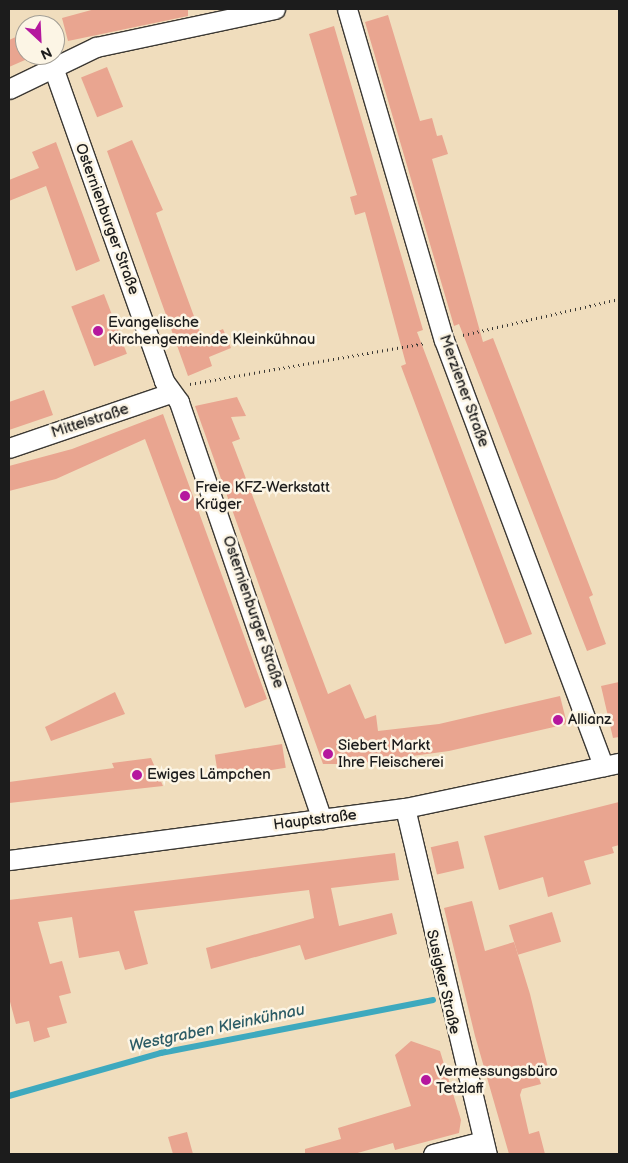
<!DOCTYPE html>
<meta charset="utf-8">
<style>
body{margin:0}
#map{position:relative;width:628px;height:1163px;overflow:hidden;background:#f0ddbd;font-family:"Balsamiq Sans",sans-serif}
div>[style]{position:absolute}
.stream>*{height:5.5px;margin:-2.75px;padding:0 2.75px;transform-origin:2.75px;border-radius:2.75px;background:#3ea9be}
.building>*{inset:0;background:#e9a590;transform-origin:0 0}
.path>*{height:3px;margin-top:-1.5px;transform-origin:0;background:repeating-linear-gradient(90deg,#3c3934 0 1px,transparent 0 5px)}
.roads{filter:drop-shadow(1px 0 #3c3934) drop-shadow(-1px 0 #3c3934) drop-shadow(0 1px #3c3934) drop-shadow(0 -1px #3c3934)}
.street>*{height:19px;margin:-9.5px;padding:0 9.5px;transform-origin:9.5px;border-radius:9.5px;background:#fff}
.dots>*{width:14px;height:14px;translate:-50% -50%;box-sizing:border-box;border:2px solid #fcf5e5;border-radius:50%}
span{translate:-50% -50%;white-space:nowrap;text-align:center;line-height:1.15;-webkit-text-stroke:5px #fcf5e5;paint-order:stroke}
.street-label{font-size:15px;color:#1c1c1c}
.poi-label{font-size:15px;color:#1c1c1c}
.left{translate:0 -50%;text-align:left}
.water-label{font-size:16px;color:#2b5b65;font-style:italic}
.frame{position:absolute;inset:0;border:10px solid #1c1c1c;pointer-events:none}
.north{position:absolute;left:15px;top:15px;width:50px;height:50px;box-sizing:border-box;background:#fcf5e5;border:1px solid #a29e95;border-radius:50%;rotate:155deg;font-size:14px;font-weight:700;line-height:20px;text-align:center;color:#1c1c1c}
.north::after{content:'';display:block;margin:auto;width:18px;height:22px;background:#b5179e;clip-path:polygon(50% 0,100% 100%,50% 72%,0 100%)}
</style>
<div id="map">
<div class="stream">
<div style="left:9px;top:1096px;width:158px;rotate:-15.8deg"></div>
<div style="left:161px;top:1053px;width:277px;rotate:-11deg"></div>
</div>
<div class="building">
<div style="clip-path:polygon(95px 9px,188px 9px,188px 16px,68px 41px,62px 18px)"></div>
<div style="clip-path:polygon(388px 15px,420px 121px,432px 118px,437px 136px,442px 135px,448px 154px,432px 159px,483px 342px,493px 338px,593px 595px,589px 597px,606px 644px,587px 651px,459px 324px,454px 326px,365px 22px)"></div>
<div style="clip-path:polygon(334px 26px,423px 330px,417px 332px,532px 634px,505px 644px,401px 366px,406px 364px,365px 212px,355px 215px,350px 197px,357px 195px,309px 34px)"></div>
<div style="clip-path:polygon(25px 33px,25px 60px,9px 67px,9px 40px)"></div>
<div style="left:107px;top:67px;width:43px;height:28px;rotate:68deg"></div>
<div style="clip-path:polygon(132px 140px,163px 210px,156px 213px,202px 338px,223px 329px,231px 348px,209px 357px,212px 366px,188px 376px,107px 151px)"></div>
<div style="clip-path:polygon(56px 142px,100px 261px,76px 271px,46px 186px,9px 201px,9px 180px,39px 168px,32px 152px)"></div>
<div style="left:104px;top:294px;width:64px;height:35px;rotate:69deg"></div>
<div style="clip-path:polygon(44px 390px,53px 415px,9px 430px,9px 402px)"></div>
<div style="clip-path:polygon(237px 397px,246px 416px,231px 417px,240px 439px,232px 442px,328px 694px,350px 684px,365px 719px,376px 715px,378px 731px,439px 724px,560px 696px,567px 724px,449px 751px,354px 764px,323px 764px,195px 406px)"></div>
<div style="clip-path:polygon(163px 414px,267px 699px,245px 708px,145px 439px,56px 479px,9px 491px,9px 466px,72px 449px)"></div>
<div style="clip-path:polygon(619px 682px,619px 737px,613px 738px,601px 686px)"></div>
<div style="clip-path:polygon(115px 692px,125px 714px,51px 741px,45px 727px)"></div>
<div style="left:282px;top:744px;width:24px;height:68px;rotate:81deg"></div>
<div style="clip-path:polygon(151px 758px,163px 786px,9px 803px,9px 782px,114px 768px,112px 763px)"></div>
<div style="clip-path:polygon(619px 802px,619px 845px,612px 847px,614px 853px,584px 861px,591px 884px,548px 897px,543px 877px,499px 890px,484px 836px)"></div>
<div style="left:458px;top:841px;width:28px;height:28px;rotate:77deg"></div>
<div style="clip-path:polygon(395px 853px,399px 880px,331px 888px,339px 926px,392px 913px,397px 934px,305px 960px,300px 945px,211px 969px,206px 948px,314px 918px,309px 890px,134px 911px,148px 964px,125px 970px,119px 951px,79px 958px,72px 917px,38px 922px,50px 964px,62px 961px,71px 993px,59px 996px,67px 1023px,47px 1028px,50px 1037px,34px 1042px,29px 1021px,16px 1024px,9px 998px,9px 900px)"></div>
<div style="clip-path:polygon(472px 901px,485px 951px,514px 942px,530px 994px,549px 1072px,538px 1075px,541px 1084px,522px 1089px,520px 1095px,529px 1134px,539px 1131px,545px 1154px,509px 1154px,475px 1036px,444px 908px)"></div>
<div style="left:552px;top:912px;width:31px;height:45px;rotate:73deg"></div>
<div style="clip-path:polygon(411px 1041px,440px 1051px,461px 1120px,459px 1133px,395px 1150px,393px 1143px,354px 1154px,305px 1154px,305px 1149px,341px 1139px,338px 1128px,411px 1106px,395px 1055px)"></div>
<div style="clip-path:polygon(187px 1132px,193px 1154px,173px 1154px,168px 1137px)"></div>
</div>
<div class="path">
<div style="left:463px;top:335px;width:160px;rotate:-13deg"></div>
<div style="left:190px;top:384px;width:239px;rotate:-9.9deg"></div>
</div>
<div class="roads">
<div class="street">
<div style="left:347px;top:9px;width:345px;rotate:73.7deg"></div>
<div style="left:444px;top:340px;width:455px;rotate:69.5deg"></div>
<div style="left:54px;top:70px;width:330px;rotate:70.5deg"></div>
<div style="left:164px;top:381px;width:26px;rotate:54deg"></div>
<div style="left:179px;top:402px;width:441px;rotate:71.1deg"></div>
<div style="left:9px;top:89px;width:97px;rotate:-25.8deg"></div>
<div style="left:96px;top:47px;width:183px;rotate:-12deg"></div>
<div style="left:9px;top:448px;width:171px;rotate:-18.8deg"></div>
<div style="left:405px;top:808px;width:356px;rotate:76.7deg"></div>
<div style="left:9px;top:860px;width:399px;rotate:-7.5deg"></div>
<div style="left:405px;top:808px;width:219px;rotate:-11.9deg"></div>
<div style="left:433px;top:1154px;width:52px;rotate:-14.6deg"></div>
</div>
</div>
<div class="dots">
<div style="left:98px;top:331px;background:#b5179e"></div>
<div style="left:185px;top:496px;background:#b5179e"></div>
<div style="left:558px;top:720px;background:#b5179e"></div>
<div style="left:328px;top:754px;background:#b5179e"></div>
<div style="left:137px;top:775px;background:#b5179e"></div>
<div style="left:426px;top:1080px;background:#b5179e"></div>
</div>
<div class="street-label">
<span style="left:107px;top:219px;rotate:70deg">Osternienburger Straße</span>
<span style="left:464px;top:391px;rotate:70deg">Merziener Straße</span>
<span style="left:90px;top:421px;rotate:-18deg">Mittelstraße</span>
<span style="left:253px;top:612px;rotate:71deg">Osternienburger Straße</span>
<span style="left:315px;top:820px;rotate:-7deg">Hauptstraße</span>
<span style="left:443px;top:982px;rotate:77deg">Susigker Straße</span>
</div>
<div class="poi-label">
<span class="left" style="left:108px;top:331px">Evangelische<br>Kirchengemeinde Kleinkühnau</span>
<span class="left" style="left:195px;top:496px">Freie KFZ-Werkstatt<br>Krüger</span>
<span class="left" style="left:568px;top:720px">Allianz</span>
<span class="left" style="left:338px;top:754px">Siebert Markt<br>Ihre Fleischerei</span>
<span class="left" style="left:147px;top:775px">Ewiges Lämpchen</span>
<span class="left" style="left:436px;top:1080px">Vermessungsbüro<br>Tetzlaff</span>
</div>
<div class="water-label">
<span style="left:217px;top:1029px;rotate:-12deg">Westgraben Kleinkühnau</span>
</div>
<div class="frame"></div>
<div class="north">N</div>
</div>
